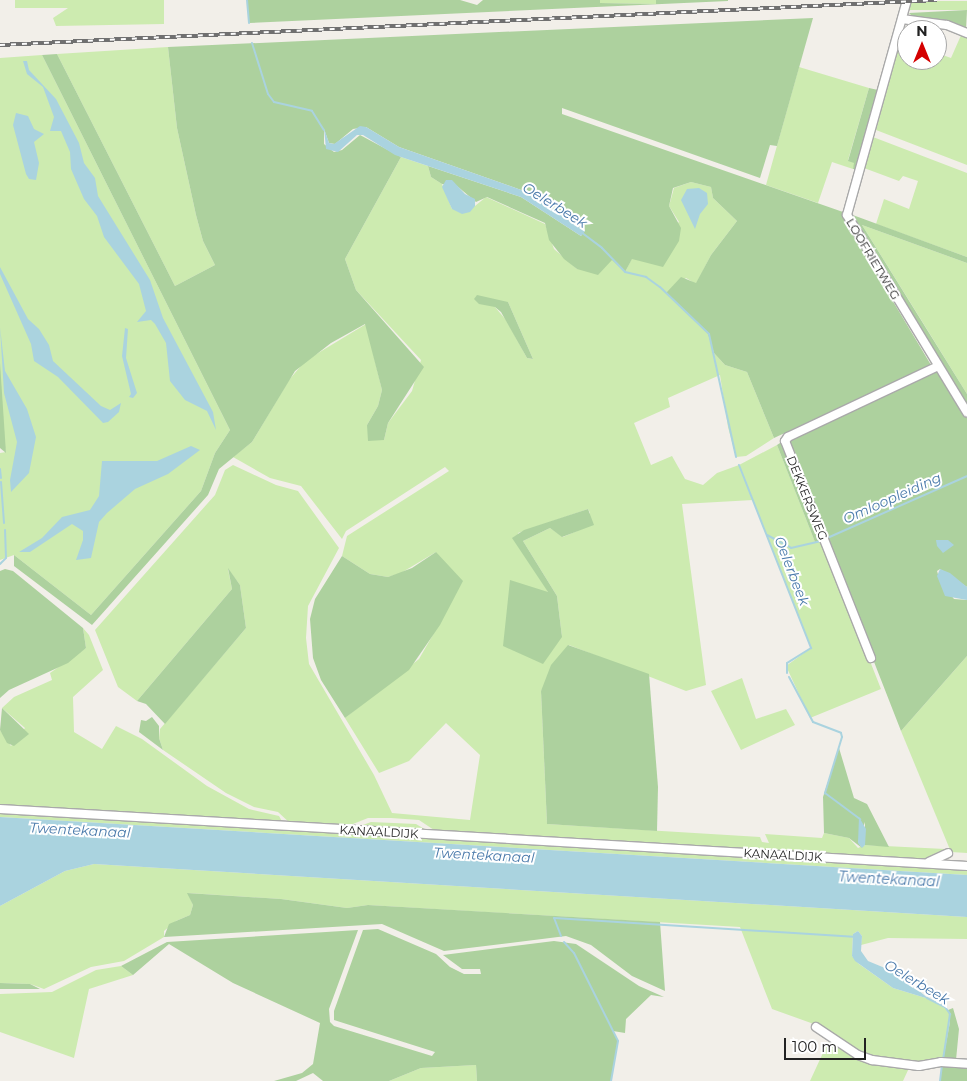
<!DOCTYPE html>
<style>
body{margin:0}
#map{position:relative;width:967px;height:1081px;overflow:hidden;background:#f2efe9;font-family:Montserrat,sans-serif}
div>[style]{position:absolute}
.grass>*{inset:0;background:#cdebb0;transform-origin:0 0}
.forest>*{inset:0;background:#add19e}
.water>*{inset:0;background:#aad3df}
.stream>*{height:2px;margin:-1px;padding:0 1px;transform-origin:1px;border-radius:1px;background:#aad3df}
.roads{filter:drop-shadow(1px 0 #a9a9a9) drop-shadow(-1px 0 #a9a9a9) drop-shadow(0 1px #a9a9a9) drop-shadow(0 -1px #a9a9a9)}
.minor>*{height:8px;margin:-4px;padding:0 4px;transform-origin:4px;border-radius:4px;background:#fff}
.rail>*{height:4px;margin-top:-2px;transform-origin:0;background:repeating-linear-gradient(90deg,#fff 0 5.5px,#707070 0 11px);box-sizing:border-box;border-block:1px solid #707070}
span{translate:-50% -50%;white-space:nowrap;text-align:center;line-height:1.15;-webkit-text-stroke:4px #fff;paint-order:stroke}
.street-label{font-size:12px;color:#222}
.water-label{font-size:14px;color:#4a7aab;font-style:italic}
.north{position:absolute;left:897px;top:20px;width:50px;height:50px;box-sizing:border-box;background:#fff;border:1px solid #a7a7a7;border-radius:50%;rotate:0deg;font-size:14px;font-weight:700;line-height:20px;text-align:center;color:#222}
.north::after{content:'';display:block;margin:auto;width:18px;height:22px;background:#d40000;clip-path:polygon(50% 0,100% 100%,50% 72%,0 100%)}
.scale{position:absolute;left:784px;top:1038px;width:82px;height:22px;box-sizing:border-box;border:2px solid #222;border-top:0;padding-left:6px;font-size:15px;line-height:18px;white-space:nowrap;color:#222;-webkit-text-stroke:4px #fff;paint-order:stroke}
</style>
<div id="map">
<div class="grass">
<div style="clip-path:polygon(15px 0,164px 0,164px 24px,56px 26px,53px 18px,68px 8px,15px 8px)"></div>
<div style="clip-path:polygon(600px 0,656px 0,656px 4px,600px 3px)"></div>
<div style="left:967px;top:1px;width:9px;height:58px;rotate:90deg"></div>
<div style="clip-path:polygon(962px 33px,967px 35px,967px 165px,876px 130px,898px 49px,907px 48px,907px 60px,937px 60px,937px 53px,951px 58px)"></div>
<div style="clip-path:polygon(168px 47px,177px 128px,196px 215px,203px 241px,215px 265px,175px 286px,57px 54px)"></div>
<div style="clip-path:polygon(42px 55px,230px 430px,215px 453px,201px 491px,91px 615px,14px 555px,0 560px,0 453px,6px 452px,0 426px,0 58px)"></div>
<div style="clip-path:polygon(799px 67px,869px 88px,848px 160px,855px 163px,853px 169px,832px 162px,818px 203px,766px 185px)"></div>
<div style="clip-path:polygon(873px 137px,967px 173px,967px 257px,876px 224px,884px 199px,909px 209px,918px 181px,903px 176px,899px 181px,864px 168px)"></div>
<div style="clip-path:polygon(evenodd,401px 157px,428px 166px,431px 177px,442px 184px,452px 209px,475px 206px,486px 197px,545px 224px,554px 249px,577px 269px,612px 259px,625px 272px,632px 258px,679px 222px,669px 206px,674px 188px,691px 182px,711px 187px,713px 198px,737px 221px,711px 255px,696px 284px,686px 278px,666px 293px,709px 334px,714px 353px,725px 365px,747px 372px,774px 438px,746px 456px,736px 457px,728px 427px,720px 375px,668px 398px,670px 407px,634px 423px,651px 465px,672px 456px,685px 479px,703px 485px,717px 473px,739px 465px,777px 445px,815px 542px,822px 541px,827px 552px,881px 689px,810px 718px,786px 666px,811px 648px,753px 500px,682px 504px,706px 685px,686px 691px,569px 645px,541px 691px,547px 824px,760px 837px,762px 842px,769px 843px,765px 834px,822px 838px,824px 833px,849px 838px,858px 848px,865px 845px,945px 849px,919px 861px,440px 834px,419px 820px,391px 818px,368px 818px,343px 828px,291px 824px,278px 812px,254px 807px,226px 793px,163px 750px,159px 738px,160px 729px,246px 628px,240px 585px,228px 569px,232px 589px,137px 701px,118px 687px,95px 630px,215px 495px,225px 470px,233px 465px,276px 485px,298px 491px,339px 548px,308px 606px,306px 638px,309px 664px,374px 775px,392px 813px,470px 820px,480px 755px,446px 723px,409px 761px,379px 773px,345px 718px,419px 659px,442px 619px,436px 552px,401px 573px,388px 577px,370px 574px,342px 556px,347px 536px,449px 471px,445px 467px,346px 531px,342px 539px,301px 486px,270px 478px,233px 457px,252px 442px,289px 380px,305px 361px,366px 324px,382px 390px,378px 406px,367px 425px,378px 440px,384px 440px,388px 423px,412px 391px,421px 360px,356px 290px,345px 259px,401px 157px,508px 302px,533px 359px,532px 359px,527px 358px,506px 320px,495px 307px,508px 302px,401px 157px,588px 509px,590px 513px,577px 531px,563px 537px,550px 528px,523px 541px,557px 596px,562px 637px,547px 589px,518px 533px,588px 509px)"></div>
<div style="clip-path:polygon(862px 225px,967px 263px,967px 394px,925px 326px)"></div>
<div style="clip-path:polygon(83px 628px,89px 635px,103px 670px,73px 697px,74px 732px,102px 749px,116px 726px,142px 739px,207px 786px,249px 809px,279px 816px,283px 823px,0 807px,0 730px,11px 746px,25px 728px,2px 708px,14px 697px,52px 680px,50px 673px,86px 648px)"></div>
<div style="clip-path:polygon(967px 656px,967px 853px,951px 852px,901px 731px)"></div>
<div style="clip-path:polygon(742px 678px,756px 719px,786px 709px,795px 725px,741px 750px,711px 691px)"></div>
<div style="clip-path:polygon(0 811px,967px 868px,967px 875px,0 817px)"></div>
<div style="clip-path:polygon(371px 822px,416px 824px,433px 834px,352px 829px)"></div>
<div style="clip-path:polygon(94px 864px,967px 917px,967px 939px,888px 938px,861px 945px,862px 936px,858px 931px,853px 934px,852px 956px,859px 964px,893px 988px,929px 999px,948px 1010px,950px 1022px,943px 1060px,921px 1063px,869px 1058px,811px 1023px,772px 1009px,740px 927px,368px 905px,347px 908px,281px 899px,188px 893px,193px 905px,190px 915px,176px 921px,164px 931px,164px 937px,124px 961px,91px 967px,44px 989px,30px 984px,0 983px,0 906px,65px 871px)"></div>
<div style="clip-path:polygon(121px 966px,133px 975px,89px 989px,74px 1058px,0 1032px,0 994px,52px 992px,96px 970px)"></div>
<div style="clip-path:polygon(828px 1042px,860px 1060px,909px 1068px,903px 1081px,810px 1081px)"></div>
<div style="clip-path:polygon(476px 1065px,477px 1081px,389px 1081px,421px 1068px)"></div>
</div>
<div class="forest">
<div style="clip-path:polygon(247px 0,460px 0,477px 5px,483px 0,600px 0,600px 3px,656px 4px,656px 0,728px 0,728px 1px,249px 23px)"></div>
<div style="clip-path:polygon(967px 10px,966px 29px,943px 20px,913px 17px,909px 13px)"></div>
<div style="clip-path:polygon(813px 18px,777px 146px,770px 145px,760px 178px,562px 108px,562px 114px,843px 212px,842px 216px,931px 365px,774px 438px,747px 372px,725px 365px,714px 353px,708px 334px,666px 293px,681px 277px,696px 283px,711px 255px,737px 221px,713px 198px,711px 187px,691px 182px,673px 188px,669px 206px,681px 228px,679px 241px,663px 267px,632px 259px,625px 272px,612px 260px,598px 275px,577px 269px,564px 259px,549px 240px,545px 223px,487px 197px,476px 202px,457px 186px,442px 184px,431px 177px,428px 166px,521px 197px,581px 236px,585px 230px,524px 191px,399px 147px,366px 127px,353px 129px,335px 144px,329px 143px,324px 129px,324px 144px,334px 152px,342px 150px,360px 135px,401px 157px,345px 259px,356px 290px,424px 367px,388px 423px,384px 440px,368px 441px,367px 425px,378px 406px,382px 390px,365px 324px,331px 343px,295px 371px,252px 442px,219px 469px,208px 495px,92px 625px,14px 566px,14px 555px,91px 615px,201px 491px,215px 453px,230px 430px,42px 55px,57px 54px,175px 286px,215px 265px,203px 241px,196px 215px,177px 128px,168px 47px)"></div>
<div style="clip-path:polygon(869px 88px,878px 90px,856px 169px,853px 169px,854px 163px,848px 161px)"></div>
<div style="clip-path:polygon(850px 214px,967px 257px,967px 263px,862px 225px,967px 394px,967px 406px)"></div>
<div style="clip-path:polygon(477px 295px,508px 302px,533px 359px,527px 358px,501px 312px,495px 307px,479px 304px,474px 299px)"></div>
<div style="clip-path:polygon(0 363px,6px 453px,0 448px)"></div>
<div style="clip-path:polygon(938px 369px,967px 418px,967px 587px,940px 569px,937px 571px,940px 581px,954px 599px,967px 600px,967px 656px,901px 731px,787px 439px)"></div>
<div style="clip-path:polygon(780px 443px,783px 445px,822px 541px,815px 542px,777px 445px)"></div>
<div style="clip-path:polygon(588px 509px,594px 525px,562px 537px,550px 528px,523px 541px,557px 596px,562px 637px,543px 664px,503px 646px,510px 580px,548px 592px,512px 538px,524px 530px)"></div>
<div style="clip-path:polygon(436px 552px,463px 581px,440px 625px,409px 670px,345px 718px,321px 680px,313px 658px,310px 619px,315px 599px,342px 556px,370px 574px,388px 577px,412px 568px)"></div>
<div style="clip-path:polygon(228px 568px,240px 585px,246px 628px,165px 724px,146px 704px,137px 701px,232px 589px)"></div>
<div style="clip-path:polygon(5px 569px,13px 571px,83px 628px,86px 648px,68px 663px,9px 690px,0 698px,0 571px)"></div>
<div style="clip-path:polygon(568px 645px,649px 674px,658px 787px,657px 831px,547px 824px,541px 691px,551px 665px)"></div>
<div style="clip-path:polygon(2px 708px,29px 734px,14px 746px,7px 743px,0 730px)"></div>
<div style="clip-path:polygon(152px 717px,159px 726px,159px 738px,163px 750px,139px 732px,141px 720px,146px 721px)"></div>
<div style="clip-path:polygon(839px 748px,854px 798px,867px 804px,889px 847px,865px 845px,865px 822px,858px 842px,862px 848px,849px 838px,824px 833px,823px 797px)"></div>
<div style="clip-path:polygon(187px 893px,281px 899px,347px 908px,368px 905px,660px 922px,665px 991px,632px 976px,591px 945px,566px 936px,444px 951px,382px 924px,164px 937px,169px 924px,190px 915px,193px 905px)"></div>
<div style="clip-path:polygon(378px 929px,436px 954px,450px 967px,464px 974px,481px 974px,480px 969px,462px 969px,443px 955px,554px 941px,576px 944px,639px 986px,664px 997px,651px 995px,626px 1019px,625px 1033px,613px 1031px,618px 1041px,611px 1081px,477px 1081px,476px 1065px,421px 1068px,389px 1081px,323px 1081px,313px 1073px,296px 1081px,274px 1081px,302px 1073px,313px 1064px,320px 1023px,233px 983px,169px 944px,133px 975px,121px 966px,167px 942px,358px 930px,329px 1009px,330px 1022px,334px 1026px,432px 1056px,435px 1052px,334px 1020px,334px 1011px,363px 930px)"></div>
<div style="clip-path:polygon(0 983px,30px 984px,40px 989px,0 989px)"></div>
<div style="clip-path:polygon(953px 1008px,959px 1029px,956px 1060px,943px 1060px,950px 1022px,948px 1010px)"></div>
<div style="clip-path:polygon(942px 1065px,967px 1067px,967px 1081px,940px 1081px)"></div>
</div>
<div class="water">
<div style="clip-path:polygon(23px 61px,27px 61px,29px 70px,56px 99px,79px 143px,84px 163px,95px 178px,98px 196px,150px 280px,163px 318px,213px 412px,216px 430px,207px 411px,185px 400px,170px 381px,166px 343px,155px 324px,151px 320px,137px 322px,146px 311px,139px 284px,104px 237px,97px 216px,84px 199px,71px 169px,70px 152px,61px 131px,50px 131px,54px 117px,43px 87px,27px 74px)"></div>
<div style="clip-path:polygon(16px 113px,28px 116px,34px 129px,44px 134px,34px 142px,39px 163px,36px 180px,29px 179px,26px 174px,13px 125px)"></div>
<div style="clip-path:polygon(360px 126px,366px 127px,399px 147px,524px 191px,585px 231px,581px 236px,521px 197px,395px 155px,363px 135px,357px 135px,338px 152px,326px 149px,324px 128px,329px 143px,334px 144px)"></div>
<div style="clip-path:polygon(446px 180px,452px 180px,465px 194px,475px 199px,475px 206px,470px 212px,462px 214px,452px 209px,442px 187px)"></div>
<div style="clip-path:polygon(699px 188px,707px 193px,708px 204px,700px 214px,695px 229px,681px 200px,687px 189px)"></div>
<div style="clip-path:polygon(0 267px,28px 319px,39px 329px,49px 345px,53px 361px,101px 406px,110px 410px,121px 403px,119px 412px,108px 422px,103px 423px,58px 377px,34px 361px,31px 344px,0 274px)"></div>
<div style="clip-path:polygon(0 327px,5px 371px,27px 409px,36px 437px,29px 473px,11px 492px,10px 480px,17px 442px,4px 393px)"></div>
<div style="clip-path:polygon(125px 328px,128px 329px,126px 358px,137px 393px,133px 398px,129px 397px,131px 394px,122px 356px)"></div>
<div style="clip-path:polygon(191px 446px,200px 450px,168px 474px,135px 489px,107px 513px,99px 522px,91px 558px,76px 560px,83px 540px,83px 531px,72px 524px,30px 552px,19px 552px,42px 538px,62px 517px,90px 510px,99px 496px,102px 461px,157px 461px)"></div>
<div style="clip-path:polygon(936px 540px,948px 540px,954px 545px,943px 553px,937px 546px)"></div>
<div style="clip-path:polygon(940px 569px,950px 573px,967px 587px,967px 600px,945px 596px,937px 576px)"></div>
<div style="clip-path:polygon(0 817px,967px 875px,967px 917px,94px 864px,65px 871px,0 906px)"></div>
<div style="clip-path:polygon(859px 817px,866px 829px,865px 845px,862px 848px,858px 843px)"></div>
<div style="clip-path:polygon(858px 931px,862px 936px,861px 951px,868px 961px,897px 973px,929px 999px,893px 988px,855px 961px,852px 956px,853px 934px)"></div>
</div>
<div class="stream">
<div style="left:247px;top:0;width:23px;rotate:85deg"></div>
<div style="left:252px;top:43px;width:53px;rotate:72.6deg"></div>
<div style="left:268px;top:94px;width:10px;rotate:53deg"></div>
<div style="left:274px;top:102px;width:39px;rotate:13deg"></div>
<div style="left:312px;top:111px;width:22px;rotate:58deg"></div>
<div style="left:581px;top:232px;width:26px;rotate:37deg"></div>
<div style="left:602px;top:248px;width:33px;rotate:46deg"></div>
<div style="left:625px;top:272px;width:22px;rotate:13deg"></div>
<div style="left:646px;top:277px;width:17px;rotate:36deg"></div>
<div style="left:660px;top:287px;width:68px;rotate:43.8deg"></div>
<div style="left:709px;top:334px;width:126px;rotate:77.6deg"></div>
<div style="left:739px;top:465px;width:197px;rotate:68.5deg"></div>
<div style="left:811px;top:648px;width:28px;rotate:148deg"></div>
<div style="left:787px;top:663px;width:10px;rotate:90deg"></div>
<div style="left:0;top:469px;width:9px;rotate:84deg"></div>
<div style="left:1px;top:482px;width:41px;rotate:85.8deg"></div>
<div style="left:767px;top:535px;width:27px;rotate:28deg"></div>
<div style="left:791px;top:548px;width:32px;rotate:-13deg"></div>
<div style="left:825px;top:539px;width:155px;rotate:-23.9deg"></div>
<div style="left:0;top:564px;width:8px;rotate:-45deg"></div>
<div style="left:6px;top:558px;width:28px;rotate:-92deg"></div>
<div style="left:789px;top:677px;width:51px;rotate:61.9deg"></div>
<div style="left:813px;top:722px;width:30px;rotate:21deg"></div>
<div style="left:841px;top:733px;width:4px;rotate:76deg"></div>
<div style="left:842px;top:737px;width:59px;rotate:106.9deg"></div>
<div style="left:825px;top:793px;width:44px;rotate:36.6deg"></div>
<div style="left:561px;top:936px;width:19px;rotate:-111deg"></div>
<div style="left:554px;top:918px;width:300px;rotate:3.6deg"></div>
<div style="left:564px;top:942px;width:15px;rotate:48deg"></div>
<div style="left:574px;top:953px;width:98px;rotate:63.4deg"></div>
<div style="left:618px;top:1041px;width:41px;rotate:99.9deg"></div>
<div style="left:927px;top:998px;width:20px;rotate:27deg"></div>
<div style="left:945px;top:1007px;width:9px;rotate:54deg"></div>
<div style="left:950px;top:1014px;width:47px;rotate:98.7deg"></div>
<div style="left:940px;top:1081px;width:16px;rotate:-83deg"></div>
</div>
<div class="roads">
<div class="minor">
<div style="left:907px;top:0;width:223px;rotate:105.6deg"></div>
<div style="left:847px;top:215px;width:231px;rotate:58.7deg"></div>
<div style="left:902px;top:19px;width:45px;rotate:7.6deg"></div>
<div style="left:947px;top:25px;width:22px;rotate:22deg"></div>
<div style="left:871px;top:658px;width:233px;rotate:-111.6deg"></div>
<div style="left:785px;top:441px;width:5px;rotate:-53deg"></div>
<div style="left:788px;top:437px;width:166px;rotate:-25.3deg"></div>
<div style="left:0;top:809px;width:969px;rotate:3.37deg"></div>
<div style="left:929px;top:862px;width:21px;rotate:-25deg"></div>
<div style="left:816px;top:1027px;width:50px;rotate:33.7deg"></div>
<div style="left:858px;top:1055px;width:15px;rotate:20deg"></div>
<div style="left:872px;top:1060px;width:47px;rotate:7.3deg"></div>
<div style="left:919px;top:1066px;width:22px;rotate:-10deg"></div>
<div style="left:941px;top:1062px;width:26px;rotate:4deg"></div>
</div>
</div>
<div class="rail">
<div style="left:0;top:45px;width:938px;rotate:-2.75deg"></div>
</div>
<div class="street-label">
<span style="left:873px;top:259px;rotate:59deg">LOOFRIETWEG</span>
<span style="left:807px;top:498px;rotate:68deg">DEKKERSWEG</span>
<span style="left:379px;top:832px;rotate:3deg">KANAALDIJK</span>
<span style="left:783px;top:855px;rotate:3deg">KANAALDIJK</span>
</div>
<div class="water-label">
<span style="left:555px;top:205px;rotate:32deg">Oelerbeek</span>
<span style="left:892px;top:498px;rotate:-24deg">Omloopleiding</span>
<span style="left:792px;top:571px;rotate:69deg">Oelerbeek</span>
<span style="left:80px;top:830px;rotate:3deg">Twentekanaal</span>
<span style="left:484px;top:855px;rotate:3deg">Twentekanaal</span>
<span style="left:889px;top:879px;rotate:3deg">Twentekanaal</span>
<span style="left:917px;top:982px;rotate:31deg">Oelerbeek</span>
</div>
<div class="north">N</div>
<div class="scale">100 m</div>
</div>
